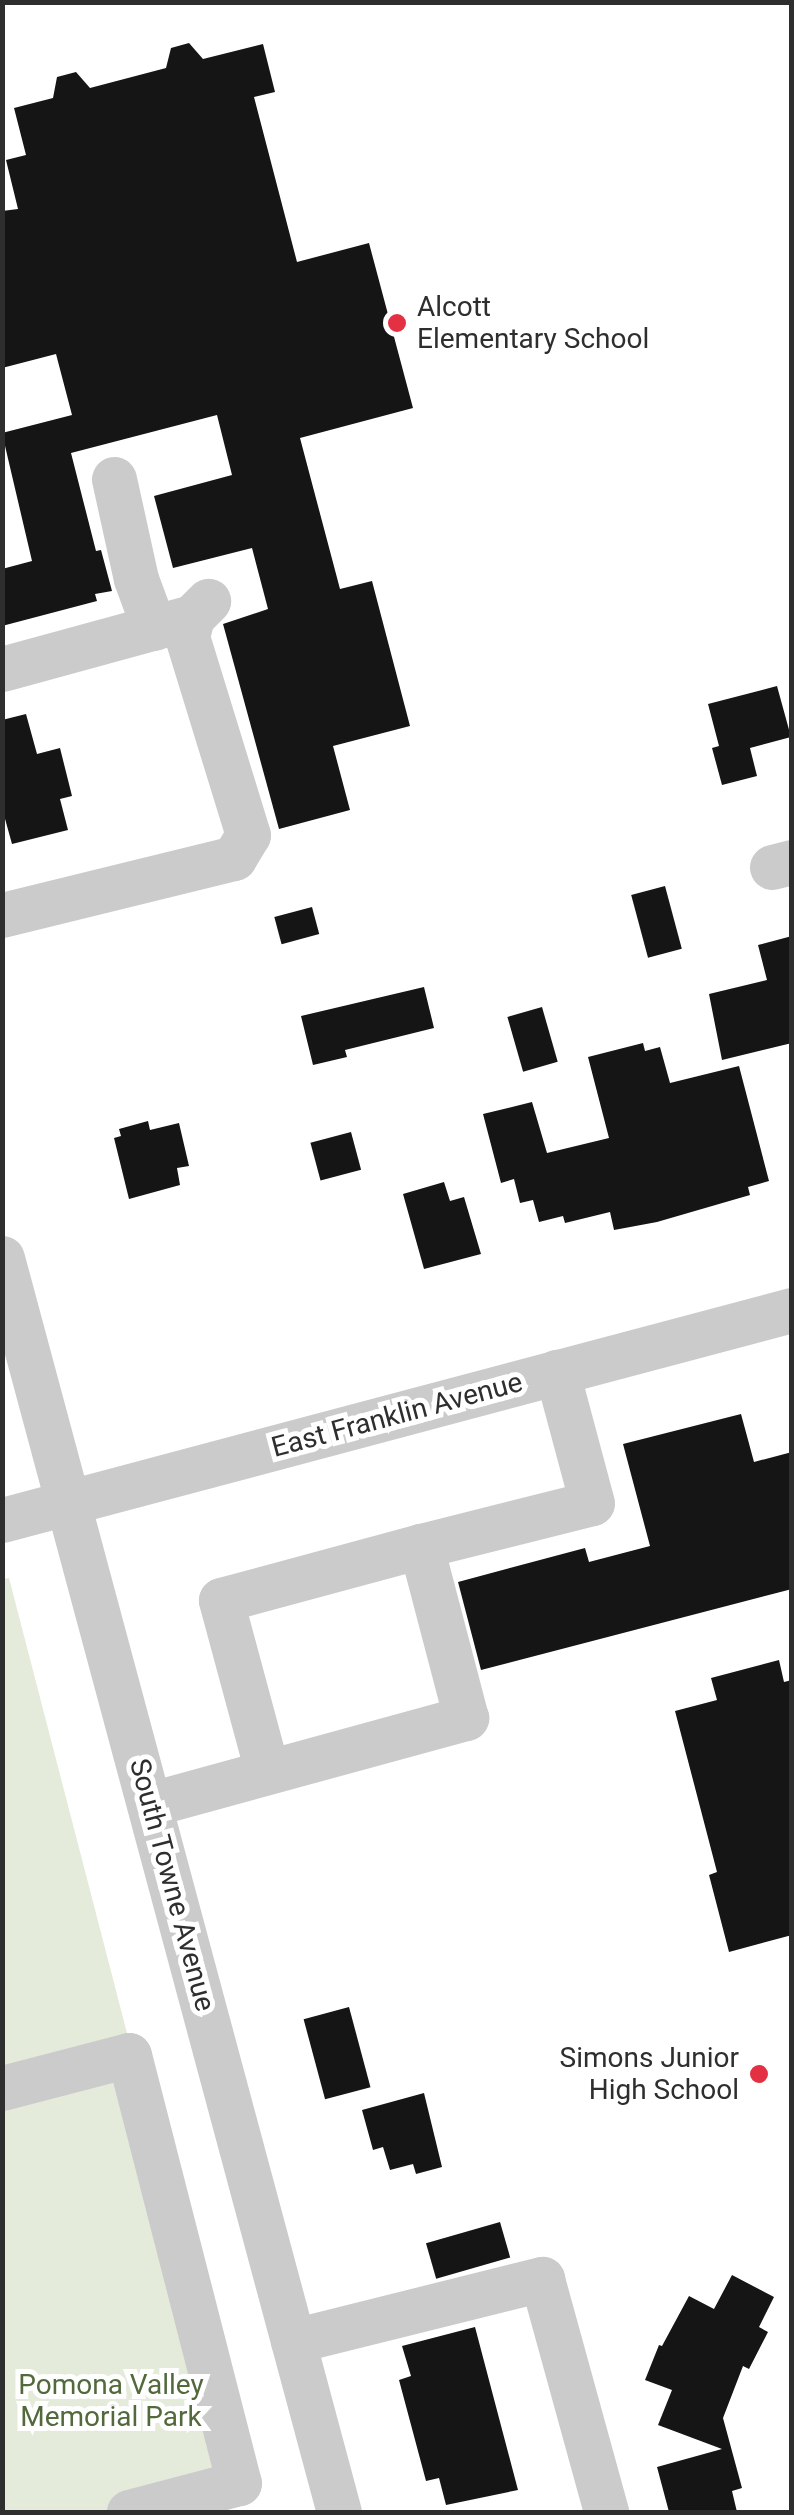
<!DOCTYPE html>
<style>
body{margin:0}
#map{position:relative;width:794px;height:2515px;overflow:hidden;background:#fff;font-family:Roboto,sans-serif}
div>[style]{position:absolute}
.green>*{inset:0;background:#e4ebdb}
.building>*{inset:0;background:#151515;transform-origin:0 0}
.minor>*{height:45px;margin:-22.5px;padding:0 22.5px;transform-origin:22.5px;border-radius:22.5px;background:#cbcbcb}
.dots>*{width:28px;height:28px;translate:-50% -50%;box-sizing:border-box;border:5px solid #fff;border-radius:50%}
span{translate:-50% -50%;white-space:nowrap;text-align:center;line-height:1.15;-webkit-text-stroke:10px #fff;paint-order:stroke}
.poi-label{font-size:28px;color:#2e2e2e}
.left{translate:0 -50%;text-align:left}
.right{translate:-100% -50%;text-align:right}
.street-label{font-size:28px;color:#2e2e2e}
.park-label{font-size:28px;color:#52693c}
.frame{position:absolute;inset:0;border:5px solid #2e2e2e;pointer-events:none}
</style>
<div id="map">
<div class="green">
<div style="clip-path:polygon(9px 1578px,245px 2488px,154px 2512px,3px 2512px,2px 1579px)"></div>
</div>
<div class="building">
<div style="clip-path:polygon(189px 43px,203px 59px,263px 44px,275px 92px,254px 97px,297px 262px,369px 243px,413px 408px,300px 438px,340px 589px,372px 581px,410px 726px,333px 746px,350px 810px,279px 829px,223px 624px,268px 609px,252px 548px,173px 568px,154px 496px,232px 475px,217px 415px,71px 453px,96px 551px,101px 550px,112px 591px,95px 594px,97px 601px,2px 626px,2px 569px,32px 561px,2px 433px,72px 415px,56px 354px,2px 368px,2px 211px,18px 209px,6px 160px,26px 155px,14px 108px,53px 98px,57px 77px,76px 72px,90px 88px,166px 68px,171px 48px)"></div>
<div style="clip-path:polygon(777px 686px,791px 737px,750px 748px,757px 776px,722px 785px,712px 748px,719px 746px,708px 704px)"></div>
<div style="clip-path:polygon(26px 714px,37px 754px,60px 748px,72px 796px,60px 799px,68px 830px,12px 844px,2px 808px,2px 720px)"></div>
<div style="left:665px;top:886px;width:65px;height:35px;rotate:75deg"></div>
<div style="left:312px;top:907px;width:28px;height:39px;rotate:75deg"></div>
<div style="clip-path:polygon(792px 936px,792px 1043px,722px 1060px,709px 994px,767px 980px,758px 945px)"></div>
<div style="clip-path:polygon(424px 987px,434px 1028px,345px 1050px,347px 1057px,313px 1065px,301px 1016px)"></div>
<div style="left:542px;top:1007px;width:57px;height:36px;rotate:74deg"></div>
<div style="clip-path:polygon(643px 1043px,645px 1051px,660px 1047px,670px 1083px,739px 1066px,769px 1181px,748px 1187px,750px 1195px,657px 1222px,614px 1230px,610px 1212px,565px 1223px,563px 1216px,539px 1222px,533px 1200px,520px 1203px,514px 1179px,501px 1183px,483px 1114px,532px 1102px,547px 1153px,609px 1138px,588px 1057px)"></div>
<div style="clip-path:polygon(148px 1121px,150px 1130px,179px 1123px,189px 1166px,177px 1168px,180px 1185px,129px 1199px,114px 1138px,121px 1136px,119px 1129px)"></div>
<div style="left:351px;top:1132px;width:39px;height:42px;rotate:75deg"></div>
<div style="clip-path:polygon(444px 1182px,450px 1201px,464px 1197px,481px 1254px,424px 1269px,403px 1194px)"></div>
<div style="clip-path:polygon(741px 1414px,754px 1462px,792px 1452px,792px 1589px,481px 1670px,458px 1582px,585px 1548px,589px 1562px,650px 1546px,623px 1444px)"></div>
<div style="clip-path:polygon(779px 1660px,784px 1682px,792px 1680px,792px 1935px,729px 1952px,709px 1875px,717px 1872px,675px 1711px,717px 1700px,711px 1678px)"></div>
<div style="left:349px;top:2007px;width:83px;height:47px;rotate:75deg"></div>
<div style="clip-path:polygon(424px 2093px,442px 2167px,416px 2174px,413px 2164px,390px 2170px,383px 2147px,373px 2150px,362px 2110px)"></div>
<div style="left:500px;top:2222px;width:37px;height:77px;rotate:74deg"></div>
<div style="clip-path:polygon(732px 2275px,774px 2297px,759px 2327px,768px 2332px,749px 2369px,743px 2366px,723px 2418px,742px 2488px,732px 2491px,737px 2512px,669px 2512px,657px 2467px,722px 2449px,658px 2425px,672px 2390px,645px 2380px,659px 2345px,662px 2346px,689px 2296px,714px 2309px)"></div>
<div style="clip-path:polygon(475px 2327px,518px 2490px,446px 2505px,439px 2478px,426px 2481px,399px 2380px,411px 2376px,402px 2346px)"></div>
</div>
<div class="minor">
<div style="left:114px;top:479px;width:102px;rotate:77.6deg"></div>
<div style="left:136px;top:579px;width:52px;rotate:69.8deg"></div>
<div style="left:2px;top:669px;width:197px;rotate:-15.3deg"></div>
<div style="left:772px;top:867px;width:21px;rotate:-14deg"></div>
<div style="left:2px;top:915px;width:239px;rotate:-13.8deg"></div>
<div style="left:234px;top:858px;width:27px;rotate:-59deg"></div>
<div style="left:248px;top:835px;width:207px;rotate:-107.1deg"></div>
<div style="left:187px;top:637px;width:21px;rotate:-76deg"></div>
<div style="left:192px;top:617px;width:23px;rotate:-45deg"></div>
<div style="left:2px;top:1258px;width:1298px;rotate:74.96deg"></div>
<div style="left:2px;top:1520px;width:817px;rotate:-14.89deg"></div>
<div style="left:267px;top:1771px;width:177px;rotate:-105.1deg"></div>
<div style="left:221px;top:1600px;width:207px;rotate:-15.1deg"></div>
<div style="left:151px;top:1804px;width:327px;rotate:-15.3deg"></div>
<div style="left:466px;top:1718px;width:178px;rotate:-104.7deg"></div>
<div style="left:421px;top:1546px;width:176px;rotate:-14.1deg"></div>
<div style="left:592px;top:1503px;width:136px;rotate:-105deg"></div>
<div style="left:2px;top:2088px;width:131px;rotate:-14.6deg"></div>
<div style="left:129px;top:2055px;width:442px;rotate:75.6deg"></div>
<div style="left:239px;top:2483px;width:114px;rotate:165.2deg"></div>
<div style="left:293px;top:2341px;width:257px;rotate:-14deg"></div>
<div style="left:542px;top:2279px;width:242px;rotate:74.6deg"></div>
</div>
<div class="dots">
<div style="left:397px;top:323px;background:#e33143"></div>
<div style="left:759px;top:2074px;background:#e33143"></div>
</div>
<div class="poi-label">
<span class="left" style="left:417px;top:323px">Alcott<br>Elementary School</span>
<span class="right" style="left:739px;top:2074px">Simons Junior<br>High School</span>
</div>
<div class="street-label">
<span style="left:397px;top:1415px;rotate:-15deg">East Franklin Avenue</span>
<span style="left:172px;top:1885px;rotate:75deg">South Towne Avenue</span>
</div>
<div class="park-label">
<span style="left:111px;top:2401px">Pomona Valley<br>Memorial Park</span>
</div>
<div class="frame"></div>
</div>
